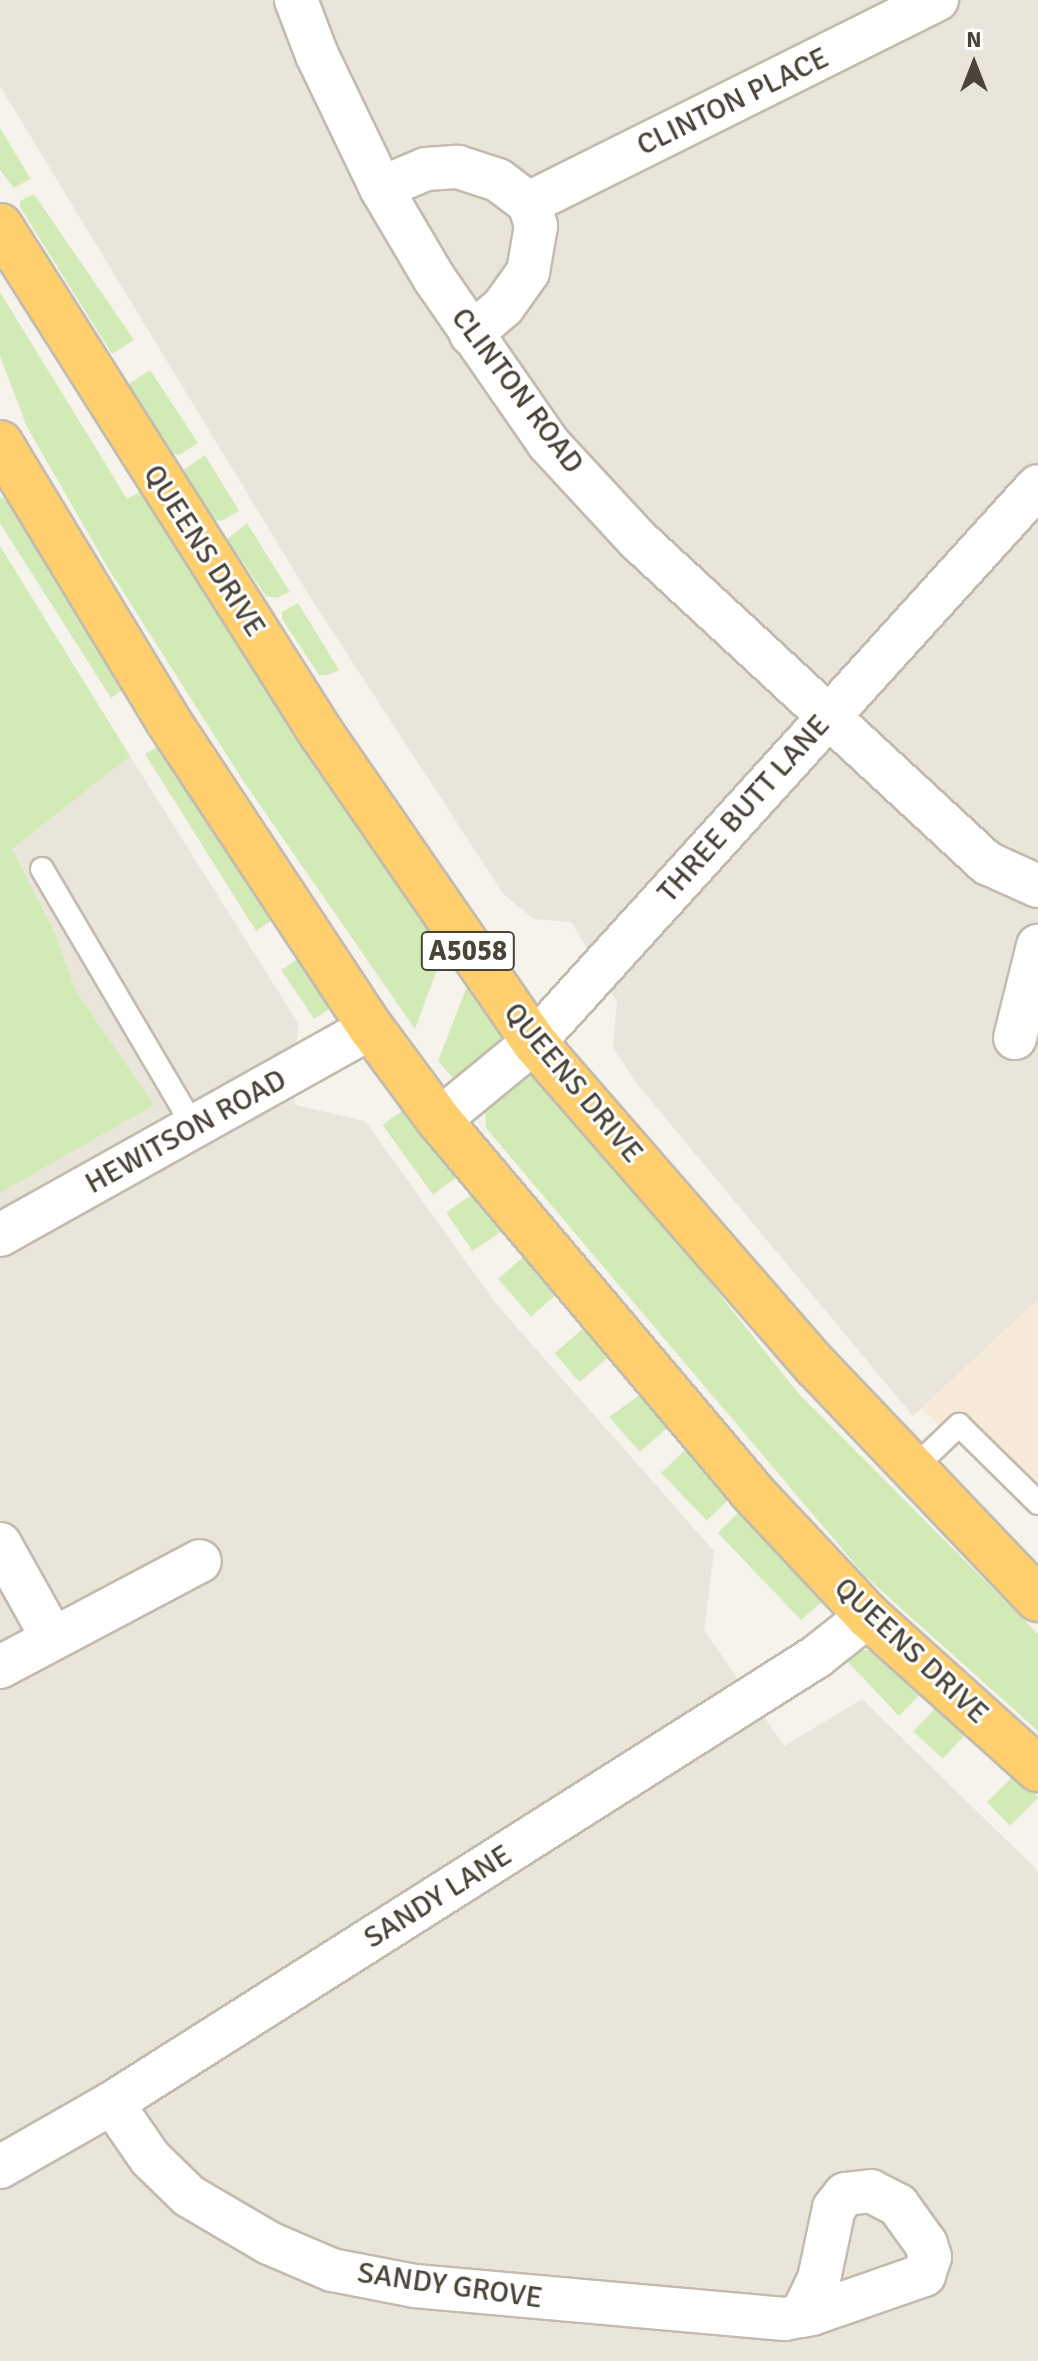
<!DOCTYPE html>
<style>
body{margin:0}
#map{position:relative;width:1038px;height:2361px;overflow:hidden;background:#f6f3ec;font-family:Signika,sans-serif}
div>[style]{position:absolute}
.residential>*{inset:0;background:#eae5da}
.commercial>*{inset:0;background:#f7ead8}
.green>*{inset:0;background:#d2eab5;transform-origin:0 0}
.roads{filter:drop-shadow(2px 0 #c2bbae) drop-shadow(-2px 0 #c2bbae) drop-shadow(0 2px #c2bbae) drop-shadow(0 -2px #c2bbae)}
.lane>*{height:22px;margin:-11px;padding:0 11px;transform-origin:11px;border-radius:11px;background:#fff}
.street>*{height:42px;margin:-21px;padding:0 21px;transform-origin:21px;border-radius:21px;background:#fff}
.highway>*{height:44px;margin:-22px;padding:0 22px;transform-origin:22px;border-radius:22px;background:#ffcf6e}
span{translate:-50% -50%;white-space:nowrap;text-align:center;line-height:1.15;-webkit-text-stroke:6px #fff;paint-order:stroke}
.shield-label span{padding:2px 6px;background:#fff;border:2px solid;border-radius:6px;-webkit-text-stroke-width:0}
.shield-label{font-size:28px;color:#4b4439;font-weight:700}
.street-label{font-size:30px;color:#4b4439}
.north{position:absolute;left:934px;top:24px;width:80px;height:80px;-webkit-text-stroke:6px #fff;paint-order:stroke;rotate:0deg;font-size:22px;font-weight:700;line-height:32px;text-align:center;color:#4b4439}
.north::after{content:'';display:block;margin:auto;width:28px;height:36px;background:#4b4439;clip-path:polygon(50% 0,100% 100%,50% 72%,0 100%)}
</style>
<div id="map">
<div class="residential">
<div style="clip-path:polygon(0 0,1038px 0,1038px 1300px,913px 1416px,638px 1085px,613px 1047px,617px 1003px,572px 922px,534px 919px,504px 895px,312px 600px,0 86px)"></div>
<div style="clip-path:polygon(130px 756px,298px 1023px,295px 1105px,365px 1121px,497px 1305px,714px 1551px,704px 1630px,784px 1746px,862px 1699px,1038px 1871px,1038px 2361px,0 2361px,0 1193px,154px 1105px,76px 991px,53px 929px,12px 849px)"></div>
</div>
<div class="commercial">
<div style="clip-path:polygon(1038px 1300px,1038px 1519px,921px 1408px)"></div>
</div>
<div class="green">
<div style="clip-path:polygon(0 128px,31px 179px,14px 188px,0 170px)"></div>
<div style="clip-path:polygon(34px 194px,134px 340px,112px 354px,20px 207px,20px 201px)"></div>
<div style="clip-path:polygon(0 292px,127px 499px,139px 492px,447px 943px,415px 1029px,244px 782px,108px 568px,27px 427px,0 356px)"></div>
<div style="clip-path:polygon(150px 370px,198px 443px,179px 455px,170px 453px,130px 390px,130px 383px)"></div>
<div style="clip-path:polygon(205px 455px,239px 511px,221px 521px,214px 520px,183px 470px)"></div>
<div style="clip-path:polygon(0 497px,15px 502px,127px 687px,111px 698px,0 523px)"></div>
<div style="clip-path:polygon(247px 523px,290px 592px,277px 598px,266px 596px,227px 539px)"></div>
<div style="clip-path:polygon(0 546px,130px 756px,12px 849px,53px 929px,76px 991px,154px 1105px,0 1193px)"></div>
<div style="clip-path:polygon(298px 603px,339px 670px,328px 675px,319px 675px,282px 619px,282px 612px)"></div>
<div style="clip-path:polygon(160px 745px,275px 918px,256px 931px,145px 754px)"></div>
<div style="left:302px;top:956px;width:59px;height:25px;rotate:56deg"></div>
<div style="clip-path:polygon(471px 976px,504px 1036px,454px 1079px,438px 1061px)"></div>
<div style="clip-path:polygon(541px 1071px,799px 1394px,1038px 1634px,1038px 1731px,865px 1576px,486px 1128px,485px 1110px,530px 1072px)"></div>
<div style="left:410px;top:1105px;width:86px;height:34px;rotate:54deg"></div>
<div style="left:476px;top:1192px;width:47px;height:36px;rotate:56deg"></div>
<div style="left:529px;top:1252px;width:50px;height:41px;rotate:49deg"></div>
<div style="left:587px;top:1325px;width:38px;height:43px;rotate:49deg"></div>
<div style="clip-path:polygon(647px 1390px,673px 1423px,640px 1452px,609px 1417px)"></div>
<div style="left:687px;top:1448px;width:66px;height:36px;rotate:46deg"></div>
<div style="clip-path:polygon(739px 1512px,748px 1513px,823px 1601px,801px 1620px,718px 1533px)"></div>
<div style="clip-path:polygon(860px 1650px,874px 1651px,922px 1692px,899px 1716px,848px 1662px)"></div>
<div style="left:940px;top:1703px;width:40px;height:39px;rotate:43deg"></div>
<div style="left:1015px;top:1774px;width:33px;height:40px;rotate:45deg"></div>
</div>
<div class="roads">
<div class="lane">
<div style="left:42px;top:869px;width:302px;rotate:59.5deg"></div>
<div style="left:913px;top:1469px;width:64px;rotate:-43.7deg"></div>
<div style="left:959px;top:1425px;width:111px;rotate:44.6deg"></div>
</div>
<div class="street">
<div style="left:296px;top:0;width:59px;rotate:69.1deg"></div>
<div style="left:317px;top:55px;width:148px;rotate:64.3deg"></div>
<div style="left:381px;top:188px;width:104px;rotate:59.5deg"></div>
<div style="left:434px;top:278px;width:202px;rotate:55.3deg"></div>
<div style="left:549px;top:444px;width:131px;rotate:47.2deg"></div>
<div style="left:638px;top:540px;width:476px;rotate:42.8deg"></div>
<div style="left:987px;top:863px;width:56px;rotate:24.3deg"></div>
<div style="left:381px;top:188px;width:49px;rotate:-22.9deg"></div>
<div style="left:426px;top:169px;width:32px;rotate:-4deg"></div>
<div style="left:458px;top:167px;width:42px;rotate:18deg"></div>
<div style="left:498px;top:180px;width:39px;rotate:37deg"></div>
<div style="left:529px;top:203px;width:24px;rotate:73deg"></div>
<div style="left:536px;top:226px;width:47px;rotate:99.9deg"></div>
<div style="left:528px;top:272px;width:43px;rotate:125.5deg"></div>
<div style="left:503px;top:307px;width:42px;rotate:139.8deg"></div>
<div style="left:529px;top:203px;width:456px;rotate:-26.5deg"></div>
<div style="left:1015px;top:1038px;width:95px;rotate:-76deg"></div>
<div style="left:439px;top:1120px;width:123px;rotate:-39.4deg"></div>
<div style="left:534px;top:1042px;width:750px;rotate:-47.81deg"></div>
<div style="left:0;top:1235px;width:425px;rotate:-29.2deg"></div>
<div style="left:0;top:1544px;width:107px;rotate:60.8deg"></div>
<div style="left:0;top:1667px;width:226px;rotate:-27.9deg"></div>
<div style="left:112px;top:2103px;width:67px;rotate:55.4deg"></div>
<div style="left:150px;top:2158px;width:54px;rotate:44.3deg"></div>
<div style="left:189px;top:2196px;width:93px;rotate:30.4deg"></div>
<div style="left:269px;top:2243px;width:69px;rotate:23.2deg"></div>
<div style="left:332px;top:2270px;width:85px;rotate:10.9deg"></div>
<div style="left:415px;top:2286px;width:371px;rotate:5.1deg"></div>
<div style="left:785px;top:2319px;width:16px;rotate:-11deg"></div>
<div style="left:801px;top:2316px;width:11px;rotate:-10deg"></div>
<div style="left:812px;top:2314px;width:119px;rotate:-19.2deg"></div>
<div style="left:924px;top:2275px;width:19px;rotate:-72deg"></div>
<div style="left:930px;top:2257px;width:14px;rotate:-107deg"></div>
<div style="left:926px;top:2244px;width:48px;rotate:-125.7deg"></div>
<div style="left:898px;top:2205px;width:30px;rotate:-153deg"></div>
<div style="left:871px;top:2191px;width:26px;rotate:173deg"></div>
<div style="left:845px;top:2194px;width:18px;rotate:128deg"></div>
<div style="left:834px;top:2208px;width:73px;rotate:101.9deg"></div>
<div style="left:819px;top:2279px;width:41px;rotate:115.9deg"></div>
<div style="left:0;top:2167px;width:129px;rotate:-29.7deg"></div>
<div style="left:112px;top:2103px;width:833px;rotate:-32.36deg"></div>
<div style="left:816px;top:1657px;width:66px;rotate:-38.3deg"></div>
</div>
<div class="highway">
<div style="left:0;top:226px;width:600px;rotate:57.66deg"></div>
<div style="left:321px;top:733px;width:375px;rotate:55.4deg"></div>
<div style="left:534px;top:1042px;width:430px;rotate:49deg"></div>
<div style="left:816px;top:1366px;width:322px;rotate:46.4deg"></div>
<div style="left:0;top:443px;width:323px;rotate:58.8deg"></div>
<div style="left:167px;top:719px;width:370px;rotate:56.6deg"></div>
<div style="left:371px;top:1028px;width:114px;rotate:53.5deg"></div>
<div style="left:439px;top:1120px;width:486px;rotate:49.9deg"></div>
<div style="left:752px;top:1492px;width:170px;rotate:46.9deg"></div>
<div style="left:868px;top:1616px;width:229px;rotate:42deg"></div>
</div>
</div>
<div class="shield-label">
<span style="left:468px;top:951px">A5058</span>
</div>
<div class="street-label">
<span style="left:733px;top:102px;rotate:-26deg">CLINTON PLACE</span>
<span style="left:517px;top:391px;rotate:53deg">CLINTON ROAD</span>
<span style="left:204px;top:551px;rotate:57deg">QUEENS DRIVE</span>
<span style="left:744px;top:809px;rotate:-48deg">THREE BUTT LANE</span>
<span style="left:573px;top:1083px;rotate:50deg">QUEENS DRIVE</span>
<span style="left:186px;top:1132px;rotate:-29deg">HEWITSON ROAD</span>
<span style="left:911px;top:1651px;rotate:43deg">QUEENS DRIVE</span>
<span style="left:438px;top:1897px;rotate:-32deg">SANDY LANE</span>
<span style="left:450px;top:2286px;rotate:8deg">SANDY GROVE</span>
</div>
<div class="north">N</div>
</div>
